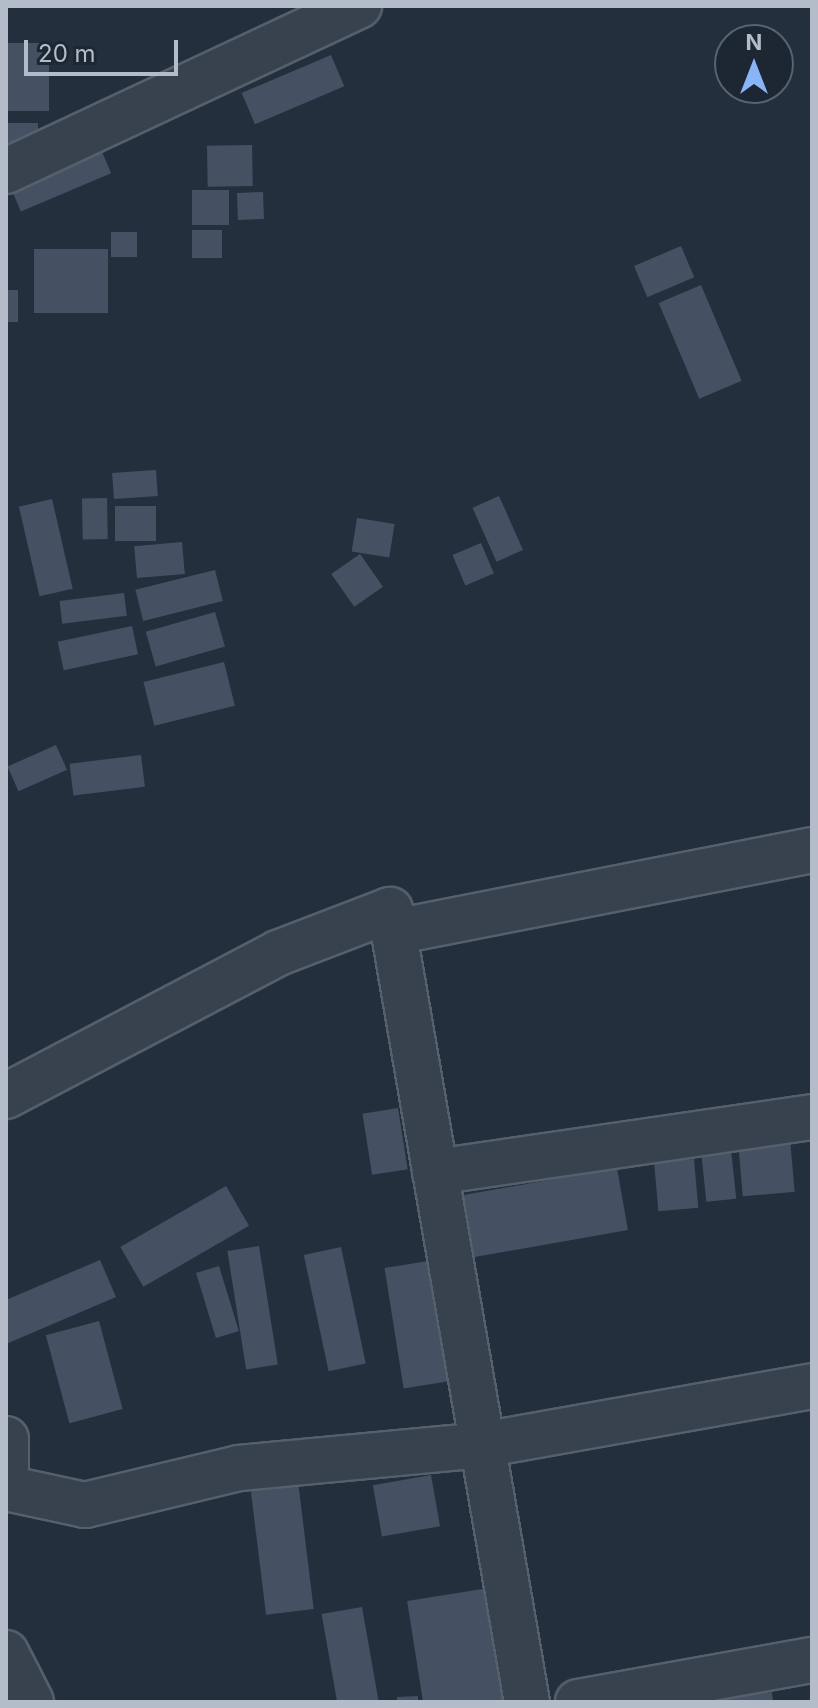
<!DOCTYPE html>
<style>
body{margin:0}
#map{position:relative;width:818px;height:1708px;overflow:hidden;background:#242f3e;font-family:Inter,sans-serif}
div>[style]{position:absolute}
.building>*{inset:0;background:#455162;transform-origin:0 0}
.roads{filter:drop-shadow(2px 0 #565f6c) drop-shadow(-2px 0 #565f6c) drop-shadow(0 2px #565f6c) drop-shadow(0 -2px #565f6c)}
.minor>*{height:44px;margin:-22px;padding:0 22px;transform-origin:22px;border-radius:22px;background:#38414e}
span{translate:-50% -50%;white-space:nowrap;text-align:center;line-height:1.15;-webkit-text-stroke:8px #1d2633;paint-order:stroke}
.frame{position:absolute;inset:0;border:8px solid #b4bcc9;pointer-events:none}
.north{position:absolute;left:714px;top:24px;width:80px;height:80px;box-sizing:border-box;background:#1d2633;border:2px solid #59626f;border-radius:50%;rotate:0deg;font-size:22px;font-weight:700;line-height:32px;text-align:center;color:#b4bcc9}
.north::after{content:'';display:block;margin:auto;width:28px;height:36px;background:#8ab4f8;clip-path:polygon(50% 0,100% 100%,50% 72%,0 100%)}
.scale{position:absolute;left:24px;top:40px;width:154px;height:36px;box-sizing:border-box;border:4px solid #b4bcc9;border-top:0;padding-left:10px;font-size:24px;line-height:28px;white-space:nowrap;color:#b4bcc9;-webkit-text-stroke:6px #1d2633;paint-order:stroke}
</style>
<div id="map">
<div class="building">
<div style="left:49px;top:43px;width:68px;height:43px;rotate:90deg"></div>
<div style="left:331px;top:55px;width:34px;height:97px;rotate:67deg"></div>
<div style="left:6px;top:123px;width:32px;height:25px"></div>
<div style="left:97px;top:140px;width:36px;height:98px;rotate:67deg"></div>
<div style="left:252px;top:145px;width:41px;height:45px;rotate:89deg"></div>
<div style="left:229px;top:190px;width:35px;height:37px;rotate:90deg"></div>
<div style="left:263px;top:192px;width:27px;height:26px;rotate:88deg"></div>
<div style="left:192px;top:230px;width:30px;height:28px"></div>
<div style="left:111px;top:232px;width:26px;height:25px"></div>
<div style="left:681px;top:246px;width:34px;height:51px;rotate:67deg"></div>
<div style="left:108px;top:249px;width:64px;height:74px;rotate:90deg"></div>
<div style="left:701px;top:285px;width:104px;height:46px;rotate:67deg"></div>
<div style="left:6px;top:290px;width:12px;height:32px"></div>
<div style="left:156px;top:470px;width:26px;height:44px;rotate:86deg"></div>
<div style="left:499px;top:496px;width:59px;height:29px;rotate:66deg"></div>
<div style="left:107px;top:498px;width:41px;height:25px;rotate:89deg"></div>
<div style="left:52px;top:499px;width:92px;height:34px;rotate:77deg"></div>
<div style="left:115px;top:506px;width:41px;height:35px"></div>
<div style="left:357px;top:518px;width:38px;height:34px;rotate:9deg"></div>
<div style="left:182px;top:542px;width:32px;height:48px;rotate:85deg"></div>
<div style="left:481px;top:543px;width:33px;height:31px;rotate:67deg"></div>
<div style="left:360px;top:554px;width:40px;height:35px;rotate:55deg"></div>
<div style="left:215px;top:570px;width:32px;height:82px;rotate:76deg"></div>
<div style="left:124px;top:593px;width:23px;height:65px;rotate:83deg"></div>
<div style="left:215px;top:612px;width:36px;height:72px;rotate:74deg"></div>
<div style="left:132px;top:626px;width:29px;height:76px;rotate:78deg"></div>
<div style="left:224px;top:662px;width:45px;height:83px;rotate:76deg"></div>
<div style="left:56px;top:745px;width:27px;height:53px;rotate:66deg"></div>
<div style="left:141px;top:755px;width:32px;height:72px;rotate:83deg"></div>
<div style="left:398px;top:1108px;width:62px;height:36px;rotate:81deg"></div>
<div style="left:790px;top:1139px;width:53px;height:52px;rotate:85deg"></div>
<div style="left:731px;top:1149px;width:50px;height:30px;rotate:84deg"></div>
<div style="left:694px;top:1159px;width:49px;height:40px;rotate:85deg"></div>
<div style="left:617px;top:1168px;width:63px;height:163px;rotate:80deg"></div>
<div style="left:226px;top:1186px;width:46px;height:122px;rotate:60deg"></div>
<div style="left:259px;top:1246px;width:120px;height:32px;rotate:81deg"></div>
<div style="left:341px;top:1247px;width:119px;height:38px;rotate:78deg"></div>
<div style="clip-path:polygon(100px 1260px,116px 1297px,6px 1344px,6px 1300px)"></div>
<div style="left:428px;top:1261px;width:122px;height:44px;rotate:81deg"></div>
<div style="left:219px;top:1266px;width:68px;height:24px;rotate:73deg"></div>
<div style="left:99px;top:1321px;width:91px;height:55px;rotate:75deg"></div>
<div style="left:297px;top:1473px;width:137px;height:48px;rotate:83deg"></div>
<div style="left:431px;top:1475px;width:52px;height:59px;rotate:80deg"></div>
<div style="left:495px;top:1587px;width:116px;height:89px;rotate:81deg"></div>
<div style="left:362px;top:1607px;width:96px;height:41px;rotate:80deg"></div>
<div style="clip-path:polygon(772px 1692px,773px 1702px,722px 1702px,722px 1698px)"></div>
<div style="clip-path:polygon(418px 1696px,418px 1702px,397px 1702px,397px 1697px)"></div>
</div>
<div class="roads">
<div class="minor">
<div style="left:6px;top:171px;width:390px;rotate:-25.1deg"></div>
<div style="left:394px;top:932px;width:426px;rotate:-11.1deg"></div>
<div style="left:6px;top:1096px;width:307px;rotate:-27.7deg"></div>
<div style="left:278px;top:953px;width:120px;rotate:-21deg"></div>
<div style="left:390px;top:910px;width:804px;rotate:80.19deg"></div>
<div style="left:435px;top:1172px;width:381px;rotate:-8.3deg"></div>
<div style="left:6px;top:1439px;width:27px;rotate:90deg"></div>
<div style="left:6px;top:1488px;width:81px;rotate:12.1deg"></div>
<div style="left:85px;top:1505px;width:158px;rotate:-13.5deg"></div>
<div style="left:239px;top:1468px;width:244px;rotate:-5.4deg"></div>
<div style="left:482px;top:1445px;width:335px;rotate:-10.1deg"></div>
<div style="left:6px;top:1653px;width:55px;rotate:63deg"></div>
<div style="left:578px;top:1702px;width:238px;rotate:-10.2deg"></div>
</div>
</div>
<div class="frame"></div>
<div class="north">N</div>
<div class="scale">20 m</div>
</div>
